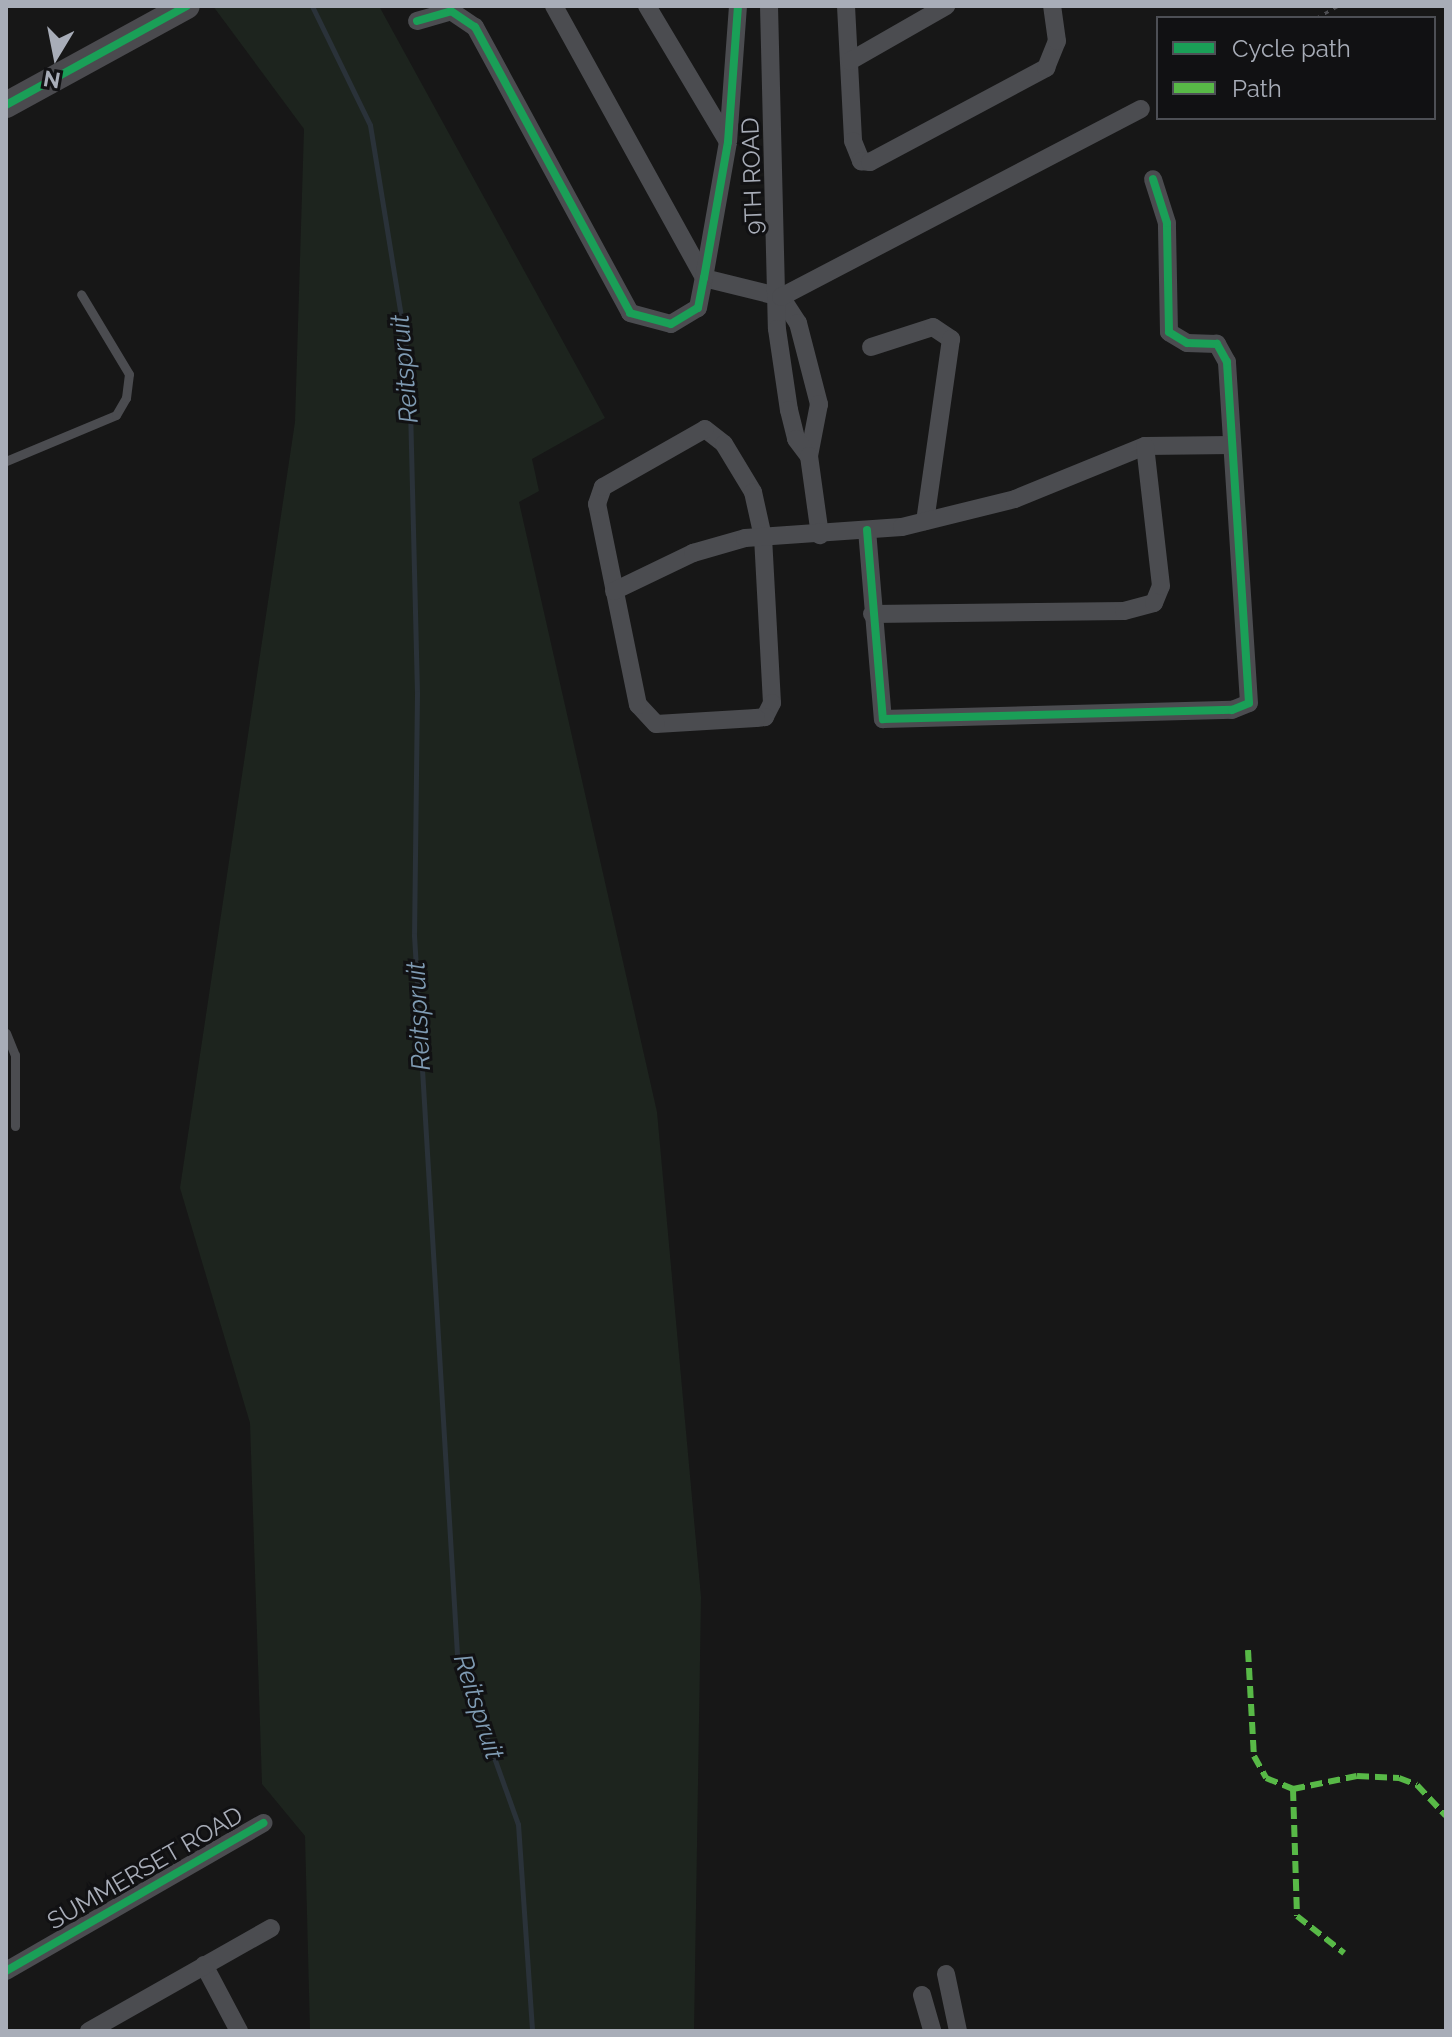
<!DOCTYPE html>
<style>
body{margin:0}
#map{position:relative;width:1452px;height:2037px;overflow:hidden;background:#171717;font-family:Raleway,sans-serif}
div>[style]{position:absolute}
.green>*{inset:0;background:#1d241e}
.stream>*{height:5px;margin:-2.5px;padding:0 2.5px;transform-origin:2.5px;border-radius:2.5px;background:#2a3239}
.path>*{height:3px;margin-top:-1.5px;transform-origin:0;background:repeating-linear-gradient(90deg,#4d4e52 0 4px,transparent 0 10px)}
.lane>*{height:9px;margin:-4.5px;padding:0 4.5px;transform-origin:4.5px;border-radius:4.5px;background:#4b4c50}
.street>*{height:18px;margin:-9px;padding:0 9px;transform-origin:9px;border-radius:9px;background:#4b4c50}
.secondary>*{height:26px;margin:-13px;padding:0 13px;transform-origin:13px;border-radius:13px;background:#4a4a4e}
.quiet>*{height:6px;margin-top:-3px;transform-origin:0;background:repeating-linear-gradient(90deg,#58b947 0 12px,transparent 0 18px)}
.cycleway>*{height:8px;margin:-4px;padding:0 4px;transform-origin:4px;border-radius:4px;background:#1a9f57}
span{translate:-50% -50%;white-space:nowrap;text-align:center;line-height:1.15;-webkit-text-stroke:6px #111113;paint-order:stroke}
.street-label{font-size:24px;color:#a8adb8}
.water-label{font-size:26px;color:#7f9bb3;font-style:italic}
.frame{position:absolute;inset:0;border:8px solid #a8adb8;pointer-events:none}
.legend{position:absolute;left:1156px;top:16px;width:280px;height:104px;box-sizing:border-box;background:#111113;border:2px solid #4d4f55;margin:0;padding:10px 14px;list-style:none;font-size:24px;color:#a8adb8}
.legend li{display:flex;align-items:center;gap:16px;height:40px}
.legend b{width:40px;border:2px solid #4d4f55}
.north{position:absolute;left:16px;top:16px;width:80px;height:80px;-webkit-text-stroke:6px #111113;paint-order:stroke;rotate:190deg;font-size:22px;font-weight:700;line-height:32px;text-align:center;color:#a8adb8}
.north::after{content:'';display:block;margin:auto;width:28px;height:36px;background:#a8adb8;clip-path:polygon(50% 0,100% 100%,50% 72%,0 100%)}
</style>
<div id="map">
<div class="green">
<div style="clip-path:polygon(213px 6px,379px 6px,605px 418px,532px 459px,539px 491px,519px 502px,657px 1112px,701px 1597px,694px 2031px,310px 2031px,305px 1836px,262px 1784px,250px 1423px,180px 1188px,295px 422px,304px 129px)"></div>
</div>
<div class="stream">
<div style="left:312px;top:6px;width:132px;rotate:64deg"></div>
<div style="left:370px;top:125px;width:244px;rotate:80.8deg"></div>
<div style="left:409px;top:366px;width:327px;rotate:88.6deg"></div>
<div style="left:417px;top:693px;width:242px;rotate:90.7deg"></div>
<div style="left:414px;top:935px;width:720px;rotate:86.58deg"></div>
<div style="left:457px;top:1654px;width:181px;rotate:70.3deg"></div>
<div style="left:518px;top:1824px;width:207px;rotate:86.1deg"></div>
</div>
<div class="path">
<div style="left:1316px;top:18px;width:25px;rotate:-29deg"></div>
</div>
<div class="lane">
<div style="left:6px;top:461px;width:119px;rotate:-22.7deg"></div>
<div style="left:116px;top:415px;width:20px;rotate:-60deg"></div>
<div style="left:126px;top:398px;width:24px;rotate:-83deg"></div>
<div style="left:129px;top:374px;width:93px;rotate:-121deg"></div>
<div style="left:6px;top:1033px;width:24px;rotate:68deg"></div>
<div style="left:15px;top:1055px;width:71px;rotate:90deg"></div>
</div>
<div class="street">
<div style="left:554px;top:6px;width:311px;rotate:61.1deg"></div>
<div style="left:704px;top:278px;width:79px;rotate:13.9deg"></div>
<div style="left:781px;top:297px;width:31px;rotate:57deg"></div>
<div style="left:798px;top:323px;width:84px;rotate:75.5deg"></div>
<div style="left:819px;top:404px;width:53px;rotate:100.9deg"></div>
<div style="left:647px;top:6px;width:158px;rotate:59.2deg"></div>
<div style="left:769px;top:6px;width:323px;rotate:88.6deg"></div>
<div style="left:777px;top:329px;width:82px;rotate:81.6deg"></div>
<div style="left:789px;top:410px;width:30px;rotate:76deg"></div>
<div style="left:796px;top:439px;width:21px;rotate:53deg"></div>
<div style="left:809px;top:456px;width:80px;rotate:82.1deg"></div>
<div style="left:846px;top:6px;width:135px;rotate:87deg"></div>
<div style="left:853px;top:141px;width:22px;rotate:68deg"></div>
<div style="left:861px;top:161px;width:9px;rotate:6deg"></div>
<div style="left:870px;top:162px;width:200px;rotate:-28.1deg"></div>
<div style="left:1046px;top:68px;width:29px;rotate:-68deg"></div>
<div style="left:1057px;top:41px;width:35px;rotate:-98deg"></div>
<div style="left:417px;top:21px;width:35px;rotate:-16deg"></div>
<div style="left:451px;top:11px;width:29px;rotate:34deg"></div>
<div style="left:475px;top:27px;width:325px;rotate:61.5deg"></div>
<div style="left:630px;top:313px;width:42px;rotate:15deg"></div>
<div style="left:671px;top:324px;width:31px;rotate:-31deg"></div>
<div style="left:698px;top:308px;width:31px;rotate:-79deg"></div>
<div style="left:704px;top:278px;width:138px;rotate:-80deg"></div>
<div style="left:728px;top:142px;width:136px;rotate:-85.8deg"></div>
<div style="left:850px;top:61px;width:111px;rotate:-29.8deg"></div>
<div style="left:781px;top:297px;width:406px;rotate:-27.6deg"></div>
<div style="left:871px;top:347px;width:65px;rotate:-17.9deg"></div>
<div style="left:933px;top:327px;width:22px;rotate:34deg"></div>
<div style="left:951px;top:339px;width:184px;rotate:98.1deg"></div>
<div style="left:705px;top:429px;width:24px;rotate:38deg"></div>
<div style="left:724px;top:444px;width:56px;rotate:58.9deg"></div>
<div style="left:753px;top:492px;width:46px;rotate:77.5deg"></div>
<div style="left:763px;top:537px;width:166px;rotate:86.9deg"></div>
<div style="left:772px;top:703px;width:16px;rotate:117deg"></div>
<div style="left:765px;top:717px;width:9px;rotate:174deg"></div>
<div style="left:756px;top:718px;width:100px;rotate:176.6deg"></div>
<div style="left:656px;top:724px;width:26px;rotate:-133deg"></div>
<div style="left:638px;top:705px;width:205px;rotate:-101.5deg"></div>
<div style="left:597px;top:504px;width:18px;rotate:-71deg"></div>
<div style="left:603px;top:487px;width:117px;rotate:-29.6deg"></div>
<div style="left:867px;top:530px;width:190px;rotate:85.2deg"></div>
<div style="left:883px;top:719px;width:349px;rotate:-1.5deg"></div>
<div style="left:1232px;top:710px;width:18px;rotate:-22deg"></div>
<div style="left:1249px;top:703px;width:342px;rotate:-93.7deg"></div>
<div style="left:1227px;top:362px;width:21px;rotate:-119deg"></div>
<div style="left:1217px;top:344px;width:30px;rotate:-178deg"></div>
<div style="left:1187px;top:343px;width:21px;rotate:-149deg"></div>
<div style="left:1169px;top:332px;width:109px;rotate:-91.1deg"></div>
<div style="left:1167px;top:223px;width:46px;rotate:-107.7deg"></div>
<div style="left:614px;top:591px;width:88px;rotate:-25.7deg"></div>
<div style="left:693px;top:553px;width:54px;rotate:-16.1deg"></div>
<div style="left:745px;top:538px;width:157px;rotate:-4deg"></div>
<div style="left:902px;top:527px;width:116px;rotate:-13.9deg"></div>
<div style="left:1015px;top:499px;width:140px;rotate:-22.2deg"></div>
<div style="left:1145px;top:446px;width:87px;rotate:-0.7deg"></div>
<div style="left:872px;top:614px;width:252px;rotate:-0.7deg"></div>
<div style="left:1124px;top:611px;width:31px;rotate:-15deg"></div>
<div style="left:1154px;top:603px;width:18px;rotate:-68deg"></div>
<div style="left:1161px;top:586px;width:141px;rotate:-96.5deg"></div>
<div style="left:204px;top:1965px;width:75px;rotate:62.1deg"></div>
<div style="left:6px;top:1971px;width:297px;rotate:-29.9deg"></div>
<div style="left:946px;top:1974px;width:58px;rotate:78.1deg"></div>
<div style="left:922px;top:1995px;width:37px;rotate:74deg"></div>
<div style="left:89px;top:2031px;width:209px;rotate:-29.5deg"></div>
</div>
<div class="secondary">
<div style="left:6px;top:105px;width:206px;rotate:-28.7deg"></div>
</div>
<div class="quiet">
<div style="left:1248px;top:1650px;width:106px;rotate:86.8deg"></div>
<div style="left:1254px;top:1756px;width:25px;rotate:61deg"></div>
<div style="left:1266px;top:1778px;width:29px;rotate:22deg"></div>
<div style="left:1293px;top:1789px;width:65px;rotate:-11.5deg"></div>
<div style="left:1357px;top:1776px;width:42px;rotate:2.7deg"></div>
<div style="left:1399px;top:1778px;width:19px;rotate:21deg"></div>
<div style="left:1417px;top:1785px;width:42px;rotate:46.9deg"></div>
<div style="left:1293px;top:1789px;width:127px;rotate:88.2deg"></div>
<div style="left:1297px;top:1916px;width:60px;rotate:38.2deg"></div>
</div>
<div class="cycleway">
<div style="left:417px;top:21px;width:35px;rotate:-16deg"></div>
<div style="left:451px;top:11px;width:29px;rotate:34deg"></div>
<div style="left:475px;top:27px;width:325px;rotate:61.5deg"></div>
<div style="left:630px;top:313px;width:42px;rotate:15deg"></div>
<div style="left:671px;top:324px;width:31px;rotate:-31deg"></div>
<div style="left:698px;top:308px;width:31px;rotate:-79deg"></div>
<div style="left:704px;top:278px;width:138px;rotate:-80deg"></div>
<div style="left:728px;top:142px;width:136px;rotate:-85.8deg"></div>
<div style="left:6px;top:105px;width:206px;rotate:-28.7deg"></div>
<div style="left:867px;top:530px;width:190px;rotate:85.2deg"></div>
<div style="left:883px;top:719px;width:349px;rotate:-1.5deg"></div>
<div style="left:1232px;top:710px;width:18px;rotate:-22deg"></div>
<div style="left:1249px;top:703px;width:342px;rotate:-93.7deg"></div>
<div style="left:1227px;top:362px;width:21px;rotate:-119deg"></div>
<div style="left:1217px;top:344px;width:30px;rotate:-178deg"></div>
<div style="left:1187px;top:343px;width:21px;rotate:-149deg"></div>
<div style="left:1169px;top:332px;width:109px;rotate:-91.1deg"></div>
<div style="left:1167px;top:223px;width:46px;rotate:-107.7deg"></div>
<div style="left:6px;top:1971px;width:297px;rotate:-29.9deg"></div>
</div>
<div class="street-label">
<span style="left:752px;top:176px;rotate:-92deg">9TH ROAD</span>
<span style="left:145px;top:1868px;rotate:-30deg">SUMMERSET ROAD</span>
</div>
<div class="water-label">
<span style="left:405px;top:369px;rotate:-95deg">Reitspruit</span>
<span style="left:419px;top:1016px;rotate:-93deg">Reitspruit</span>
<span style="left:478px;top:1707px;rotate:72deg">Reitspruit</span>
</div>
<div class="frame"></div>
<ul class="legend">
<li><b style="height:10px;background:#1a9f57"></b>Cycle path</li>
<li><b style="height:10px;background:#58b947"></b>Path</li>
</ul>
<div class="north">N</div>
</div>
